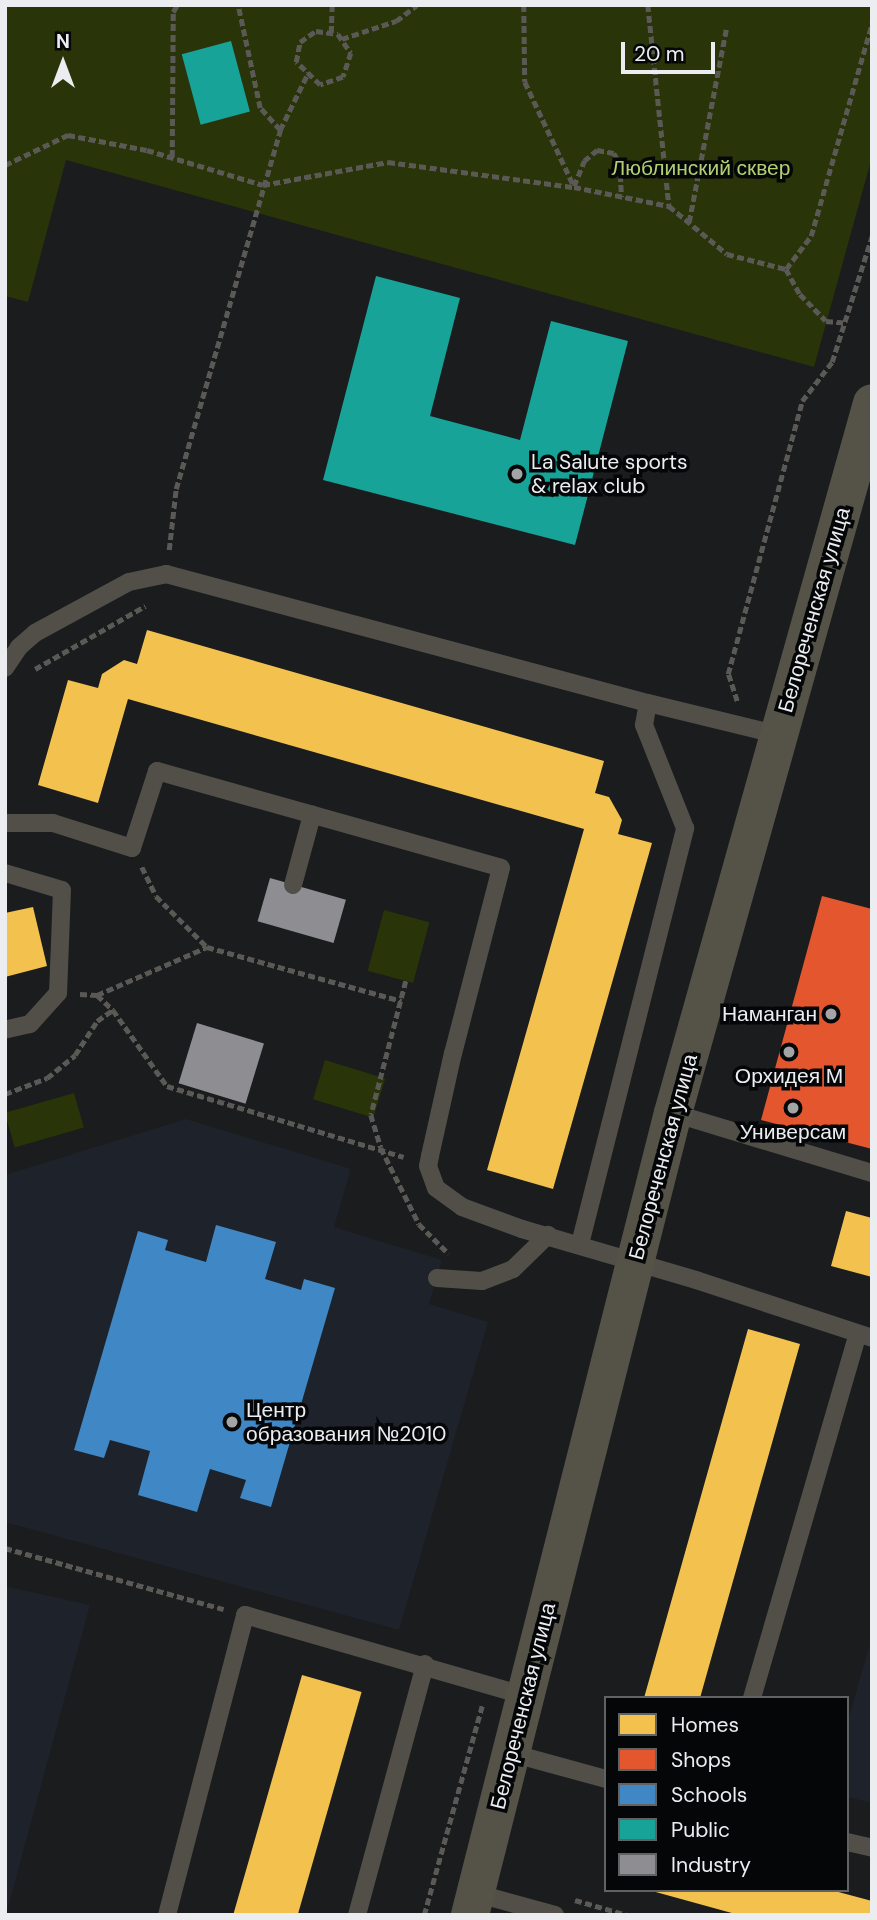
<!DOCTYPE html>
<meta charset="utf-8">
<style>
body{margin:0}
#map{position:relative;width:877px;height:1920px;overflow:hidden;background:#1a1c1e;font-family:"DM Sans",sans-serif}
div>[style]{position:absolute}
.built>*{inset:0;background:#1e222a}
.green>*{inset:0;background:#293409;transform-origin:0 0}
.homes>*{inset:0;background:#f2c14e;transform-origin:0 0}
.shops>*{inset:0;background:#e4572e}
.schools>*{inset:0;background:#3f88c5}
.public>*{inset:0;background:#17a398;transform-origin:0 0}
.industry>*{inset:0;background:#8d8d92;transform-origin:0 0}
.path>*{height:4.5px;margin-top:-2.25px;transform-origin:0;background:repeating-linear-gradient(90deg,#5b5955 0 7px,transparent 0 10.5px)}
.lane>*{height:18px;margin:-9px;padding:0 9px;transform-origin:9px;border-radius:9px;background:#524f49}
.secondary>*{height:38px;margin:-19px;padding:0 19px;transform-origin:19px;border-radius:19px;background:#555248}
.dots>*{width:19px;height:19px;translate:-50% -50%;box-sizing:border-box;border:4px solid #050607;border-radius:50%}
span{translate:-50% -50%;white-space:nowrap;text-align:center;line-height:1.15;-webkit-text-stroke:7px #050607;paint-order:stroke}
.park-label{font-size:21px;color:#b2d072}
.poi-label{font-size:21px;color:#ebedf0}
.left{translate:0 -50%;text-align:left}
.right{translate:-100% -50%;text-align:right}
.street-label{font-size:21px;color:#ebedf0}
.frame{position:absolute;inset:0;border:7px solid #ebedf0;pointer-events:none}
.legend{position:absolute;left:604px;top:1696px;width:245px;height:196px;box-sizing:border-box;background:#050607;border:2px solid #616264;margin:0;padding:9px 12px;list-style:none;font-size:21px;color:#ebedf0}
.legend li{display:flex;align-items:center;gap:14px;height:35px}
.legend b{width:35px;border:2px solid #616264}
.north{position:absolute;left:28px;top:28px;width:70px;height:70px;-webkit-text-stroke:5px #050607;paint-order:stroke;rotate:0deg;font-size:19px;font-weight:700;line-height:28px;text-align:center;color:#ebedf0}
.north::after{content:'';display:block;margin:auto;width:24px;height:32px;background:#ebedf0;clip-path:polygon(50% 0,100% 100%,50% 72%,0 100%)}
.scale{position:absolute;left:621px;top:42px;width:94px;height:32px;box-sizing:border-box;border:4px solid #ebedf0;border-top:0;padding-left:9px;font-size:21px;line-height:24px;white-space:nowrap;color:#ebedf0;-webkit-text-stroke:5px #050607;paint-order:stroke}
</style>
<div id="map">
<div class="built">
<div style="clip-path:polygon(186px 1119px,351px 1169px,334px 1227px,442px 1260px,429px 1304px,488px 1322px,399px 1630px,5px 1522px,5px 1175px)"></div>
<div style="clip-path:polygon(5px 1586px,90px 1605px,6px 1915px,5px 1915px)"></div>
<div style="clip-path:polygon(872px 1637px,872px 1803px,847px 1797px,847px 1723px)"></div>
</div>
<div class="green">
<div style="clip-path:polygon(5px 5px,872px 5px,872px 157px,814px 367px,66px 160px,28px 302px,5px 296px)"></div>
<div style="left:384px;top:910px;width:47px;height:63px;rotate:15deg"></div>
<div style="left:325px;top:1060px;width:63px;height:41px;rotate:17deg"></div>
<div style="left:74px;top:1093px;width:36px;height:72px;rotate:74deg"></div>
</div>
<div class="homes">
<div style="clip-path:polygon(147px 630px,604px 761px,595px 793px,609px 797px,622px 820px,618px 834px,652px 843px,553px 1189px,487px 1170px,584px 829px,128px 699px,98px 803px,38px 785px,68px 680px,98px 688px,102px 674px,124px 660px,137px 664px)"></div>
<div style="clip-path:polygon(33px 907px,47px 966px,5px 977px,5px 913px)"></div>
<div style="clip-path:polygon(846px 1211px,872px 1218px,872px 1277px,831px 1266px)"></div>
<div style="clip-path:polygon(748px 1329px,800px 1344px,783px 1404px,700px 1698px,644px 1698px)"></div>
<div style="left:302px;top:1675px;width:62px;height:250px;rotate:16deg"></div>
<div style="clip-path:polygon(831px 1890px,872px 1901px,872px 1915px,739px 1915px,652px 1891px)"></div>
</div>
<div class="shops">
<div style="clip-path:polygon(822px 896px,872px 909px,872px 1149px,761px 1120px)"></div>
</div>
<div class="schools">
<div style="clip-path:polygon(216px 1225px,276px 1242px,265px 1279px,301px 1290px,304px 1279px,335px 1288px,271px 1507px,240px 1498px,246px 1480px,210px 1469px,197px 1512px,138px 1495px,150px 1451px,110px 1440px,104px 1458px,74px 1450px,138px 1231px,168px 1240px,165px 1250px,206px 1262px)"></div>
</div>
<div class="public">
<div style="left:231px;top:41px;width:73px;height:51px;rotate:75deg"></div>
<div style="clip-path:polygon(376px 276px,460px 298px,430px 416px,520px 440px,551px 321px,628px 341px,575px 545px,323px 480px)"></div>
</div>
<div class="industry">
<div style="left:270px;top:878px;width:79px;height:45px;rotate:16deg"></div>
<div style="left:197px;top:1023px;width:70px;height:63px;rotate:17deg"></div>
</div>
<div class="path">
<div style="left:524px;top:5px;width:77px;rotate:89.3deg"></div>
<div style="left:525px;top:82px;width:115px;rotate:64.8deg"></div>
<div style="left:648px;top:5px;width:202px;rotate:84deg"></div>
<div style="left:316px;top:31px;width:22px;rotate:8deg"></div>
<div style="left:338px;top:34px;width:23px;rotate:56deg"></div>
<div style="left:351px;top:53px;width:25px;rotate:108deg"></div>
<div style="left:343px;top:77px;width:24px;rotate:161deg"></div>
<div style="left:320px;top:85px;width:33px;rotate:-136deg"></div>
<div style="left:296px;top:62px;width:20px;rotate:-79deg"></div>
<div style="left:300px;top:42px;width:19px;rotate:-35deg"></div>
<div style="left:331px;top:33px;width:28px;rotate:-88deg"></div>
<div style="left:342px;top:39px;width:57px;rotate:-18.4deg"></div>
<div style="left:396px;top:21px;width:26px;rotate:-37deg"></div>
<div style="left:280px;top:130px;width:64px;rotate:-63.8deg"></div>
<div style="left:172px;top:157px;width:145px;rotate:-89.6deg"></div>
<div style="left:173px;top:12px;width:8px;rotate:-60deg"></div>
<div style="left:5px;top:165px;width:70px;rotate:-25.5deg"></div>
<div style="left:68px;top:135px;width:80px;rotate:10.8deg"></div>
<div style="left:147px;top:150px;width:121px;rotate:16.8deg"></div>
<div style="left:263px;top:185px;width:127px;rotate:-10.4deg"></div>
<div style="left:388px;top:162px;width:188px;rotate:7.7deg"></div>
<div style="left:574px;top:187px;width:97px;rotate:11.3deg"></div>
<div style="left:669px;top:206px;width:75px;rotate:39.6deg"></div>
<div style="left:727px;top:254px;width:61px;rotate:14.3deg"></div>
<div style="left:786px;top:269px;width:29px;rotate:61deg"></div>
<div style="left:800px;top:294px;width:37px;rotate:46deg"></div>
<div style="left:826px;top:321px;width:21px;rotate:5deg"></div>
<div style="left:574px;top:186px;width:27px;rotate:-68deg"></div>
<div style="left:584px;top:161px;width:17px;rotate:-40deg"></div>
<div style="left:597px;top:150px;width:17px;rotate:10deg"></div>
<div style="left:614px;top:153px;width:13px;rotate:61deg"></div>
<div style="left:620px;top:164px;width:33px;rotate:87deg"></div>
<div style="left:689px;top:222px;width:196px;rotate:-79.1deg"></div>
<div style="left:786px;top:269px;width:41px;rotate:-52.9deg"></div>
<div style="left:811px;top:236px;width:222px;rotate:-74deg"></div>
<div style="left:169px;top:550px;width:61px;rotate:-83.5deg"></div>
<div style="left:176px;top:489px;width:374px;rotate:-73.8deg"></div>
<div style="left:280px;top:130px;width:30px;rotate:-132deg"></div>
<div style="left:260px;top:108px;width:105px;rotate:-102.1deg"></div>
<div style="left:35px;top:669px;width:127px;rotate:-29.8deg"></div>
<div style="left:737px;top:701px;width:28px;rotate:-108deg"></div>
<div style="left:728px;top:674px;width:283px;rotate:-74.8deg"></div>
<div style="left:802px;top:401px;width:49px;rotate:-52.4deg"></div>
<div style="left:832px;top:362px;width:132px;rotate:-72.4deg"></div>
<div style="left:142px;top:867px;width:32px;rotate:64deg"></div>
<div style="left:156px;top:896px;width:72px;rotate:45deg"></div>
<div style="left:406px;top:981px;width:138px;rotate:104.6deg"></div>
<div style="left:371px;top:1115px;width:34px;rotate:73deg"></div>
<div style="left:381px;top:1148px;width:85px;rotate:63.4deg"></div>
<div style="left:419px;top:1224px;width:42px;rotate:45deg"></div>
<div style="left:80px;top:994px;width:17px;rotate:3deg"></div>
<div style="left:97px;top:995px;width:22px;rotate:43deg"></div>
<div style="left:113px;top:1010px;width:93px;rotate:54.6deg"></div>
<div style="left:167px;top:1086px;width:247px;rotate:16.7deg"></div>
<div style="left:97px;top:995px;width:120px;rotate:-23.6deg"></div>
<div style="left:207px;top:947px;width:202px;rotate:15.5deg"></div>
<div style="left:5px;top:1094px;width:45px;rotate:-20.9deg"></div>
<div style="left:47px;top:1078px;width:36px;rotate:-39deg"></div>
<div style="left:75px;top:1055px;width:40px;rotate:-57.1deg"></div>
<div style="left:97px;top:1021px;width:19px;rotate:-35deg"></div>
<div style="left:5px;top:1548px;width:227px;rotate:15.6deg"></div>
<div style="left:575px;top:1900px;width:54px;rotate:16.1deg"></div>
<div style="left:424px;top:1915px;width:217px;rotate:-74.5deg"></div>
</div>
<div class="lane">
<div style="left:5px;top:668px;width:25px;rotate:-56deg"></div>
<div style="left:19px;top:647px;width:21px;rotate:-41deg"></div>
<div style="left:35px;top:633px;width:107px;rotate:-28.5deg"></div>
<div style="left:129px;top:582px;width:38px;rotate:-12deg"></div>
<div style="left:166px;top:574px;width:499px;rotate:15deg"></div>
<div style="left:648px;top:703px;width:135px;rotate:13.7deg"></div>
<div style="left:5px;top:823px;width:48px"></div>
<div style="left:53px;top:823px;width:83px;rotate:17.6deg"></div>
<div style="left:132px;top:848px;width:81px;rotate:-72deg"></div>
<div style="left:157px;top:771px;width:357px;rotate:15.7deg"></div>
<div style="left:501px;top:868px;width:191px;rotate:104.5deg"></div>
<div style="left:453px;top:1053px;width:106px;rotate:102.6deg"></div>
<div style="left:430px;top:1156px;width:10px;rotate:101deg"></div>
<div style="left:428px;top:1166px;width:23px;rotate:70deg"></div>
<div style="left:436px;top:1188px;width:32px;rotate:36deg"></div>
<div style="left:462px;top:1207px;width:64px;rotate:20.1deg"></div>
<div style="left:522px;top:1229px;width:181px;rotate:16.3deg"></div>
<div style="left:696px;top:1280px;width:185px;rotate:18.2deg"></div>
<div style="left:5px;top:873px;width:59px;rotate:16.6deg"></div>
<div style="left:62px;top:890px;width:103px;rotate:92.2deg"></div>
<div style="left:58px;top:993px;width:42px;rotate:132.1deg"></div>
<div style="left:30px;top:1024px;width:26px;rotate:167deg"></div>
<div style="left:293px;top:885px;width:73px;rotate:-74.8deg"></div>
<div style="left:673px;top:1113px;width:208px;rotate:16.8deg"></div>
<div style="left:580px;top:1244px;width:429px;rotate:-75.8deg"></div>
<div style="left:685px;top:828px;width:111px;rotate:-111.7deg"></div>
<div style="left:644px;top:725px;width:22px;rotate:-80deg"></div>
<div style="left:437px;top:1278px;width:45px;rotate:3.8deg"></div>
<div style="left:482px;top:1281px;width:33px;rotate:-21deg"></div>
<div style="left:513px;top:1269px;width:49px;rotate:-44.2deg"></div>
<div style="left:752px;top:1698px;width:379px;rotate:-73.8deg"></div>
<div style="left:511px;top:1753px;width:98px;rotate:15.3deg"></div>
<div style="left:847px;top:1842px;width:26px;rotate:13deg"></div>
<div style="left:475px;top:1893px;width:83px;rotate:15.4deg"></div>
<div style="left:167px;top:1915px;width:310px;rotate:-75.4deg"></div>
<div style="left:245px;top:1615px;width:291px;rotate:16.1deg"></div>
<div style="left:357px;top:1915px;width:260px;rotate:-74.8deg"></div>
</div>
<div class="secondary">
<div style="left:470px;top:1915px;width:827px;rotate:-75.8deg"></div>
<div style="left:673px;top:1113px;width:737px;rotate:-74.34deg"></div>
</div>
<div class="dots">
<div style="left:517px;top:474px;background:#a2a4a6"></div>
<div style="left:831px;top:1014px;background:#a2a4a6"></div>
<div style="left:789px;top:1052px;background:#a2a4a6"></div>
<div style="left:793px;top:1108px;background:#a2a4a6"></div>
<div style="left:232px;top:1422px;background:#a2a4a6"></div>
</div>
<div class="park-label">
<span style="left:701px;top:168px">Люблинский сквер</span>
</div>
<div class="poi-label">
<span class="left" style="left:531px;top:474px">La Salute sports<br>&amp; relax club</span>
<span class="right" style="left:817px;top:1014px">Наманган</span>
<span style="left:789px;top:1076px">Орхидея М</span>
<span style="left:793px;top:1132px">Универсам</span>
<span class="left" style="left:246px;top:1422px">Центр<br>образования №2010</span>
</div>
<div class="street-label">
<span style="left:814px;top:610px;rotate:-74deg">Белореченская улица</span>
<span style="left:663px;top:1157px;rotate:-75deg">Белореченская улица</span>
<span style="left:523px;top:1706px;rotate:-76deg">Белореченская улица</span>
</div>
<div class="frame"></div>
<ul class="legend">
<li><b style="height:19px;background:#f2c14e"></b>Homes</li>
<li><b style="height:19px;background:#e4572e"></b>Shops</li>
<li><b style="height:19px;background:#3f88c5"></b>Schools</li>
<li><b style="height:19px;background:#17a398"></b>Public</li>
<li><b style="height:19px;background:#8d8d92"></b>Industry</li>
</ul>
<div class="north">N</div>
<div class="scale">20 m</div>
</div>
